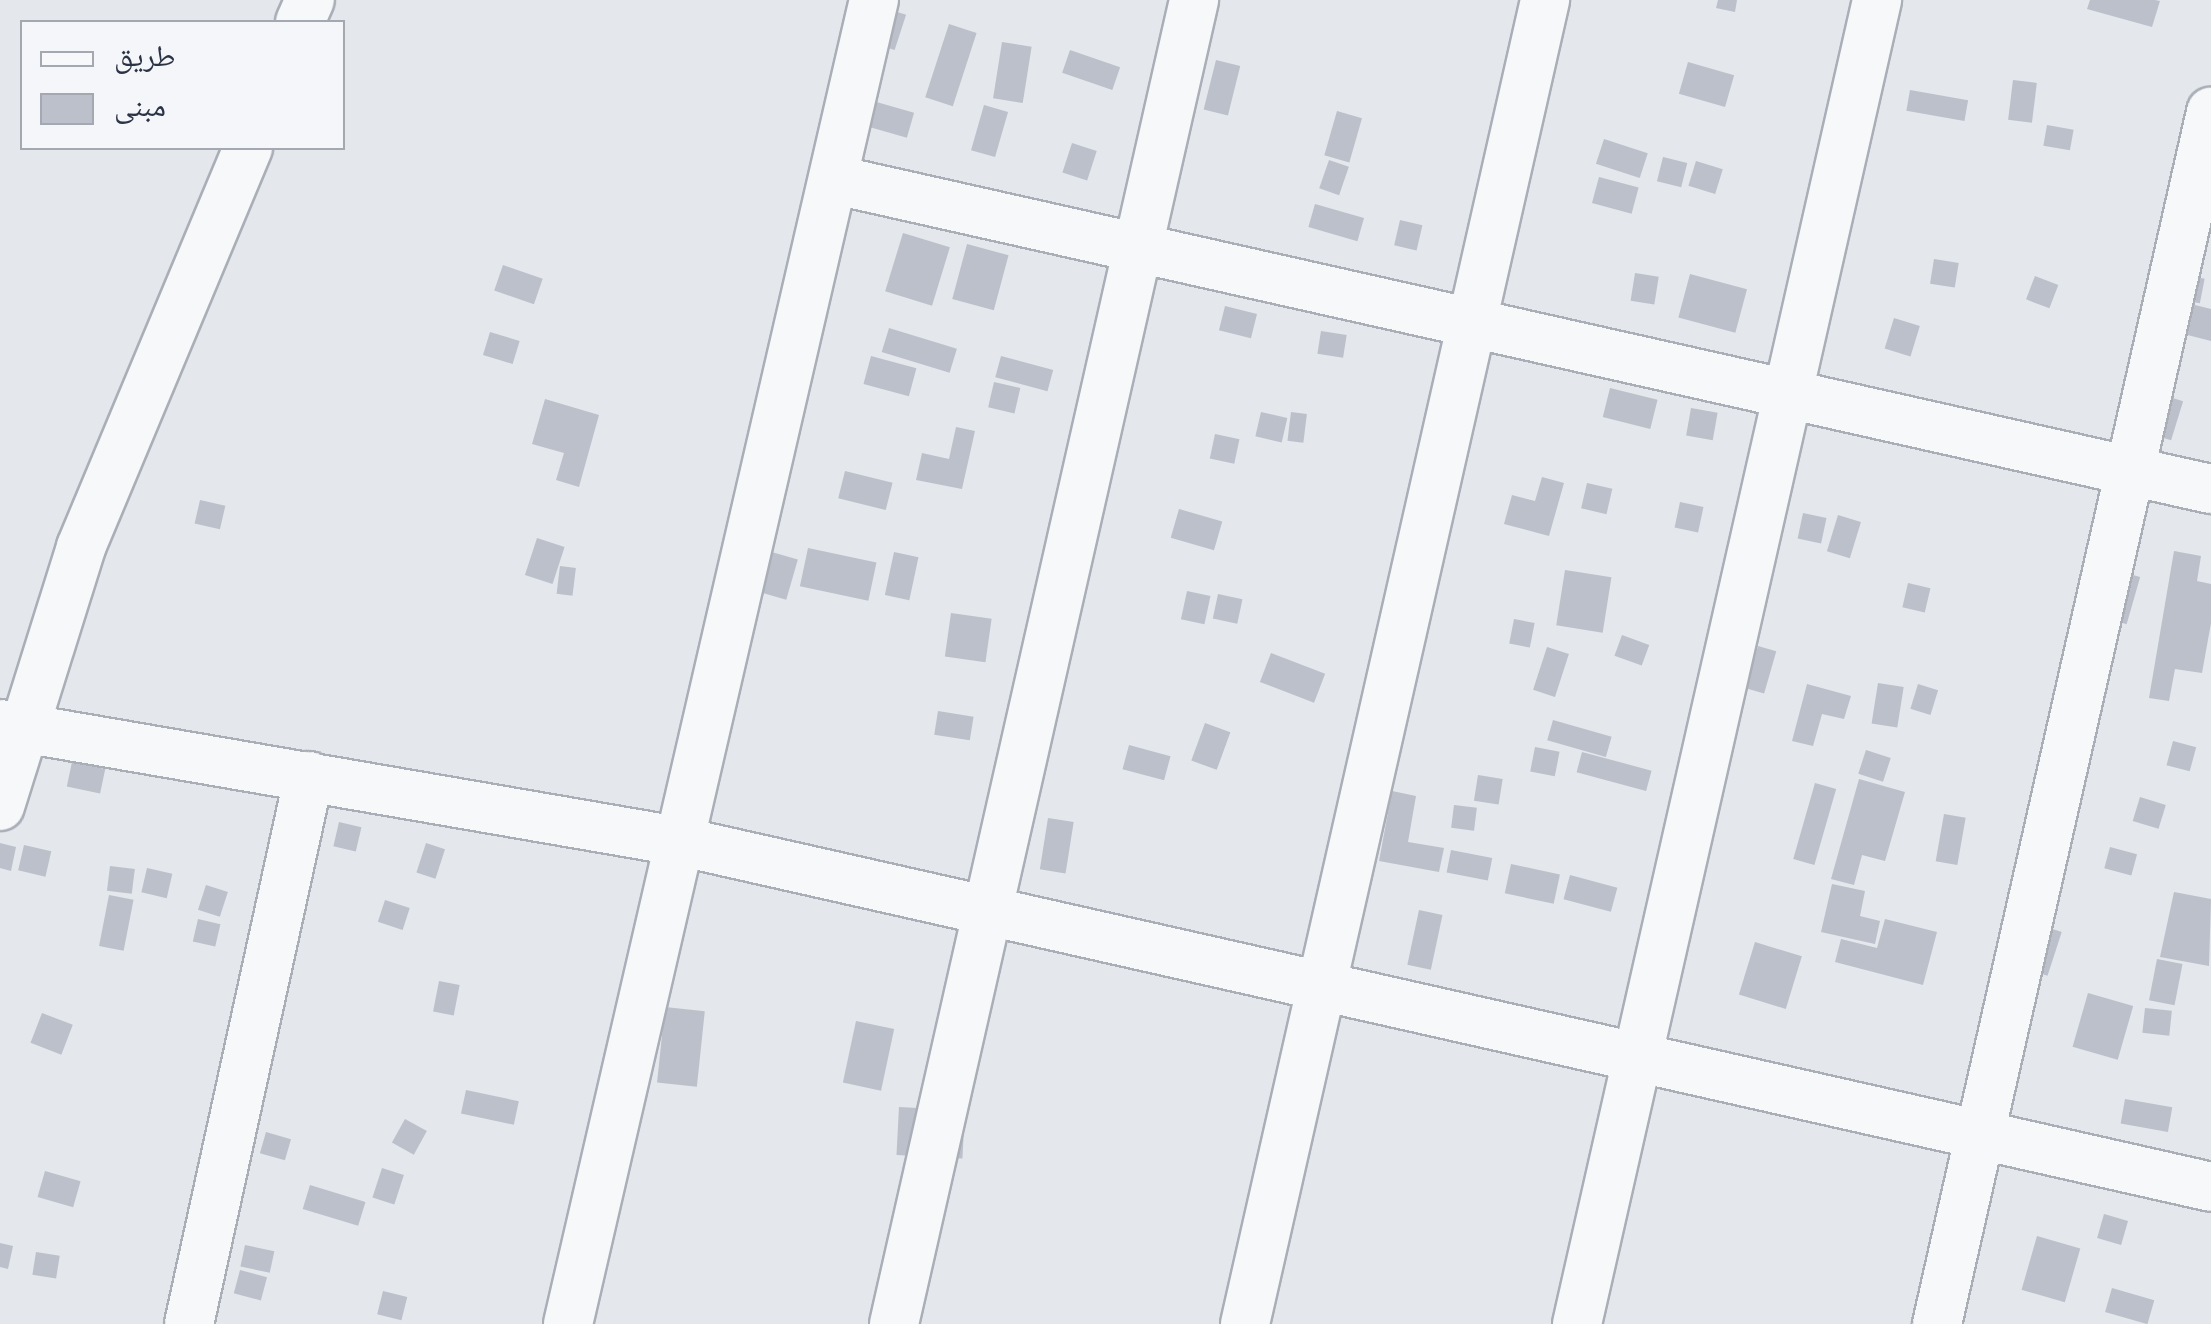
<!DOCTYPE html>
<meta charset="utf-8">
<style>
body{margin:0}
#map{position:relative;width:2211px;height:1324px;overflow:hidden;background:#e4e7ec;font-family:"Asap Condensed","Noto Naskh Arabic",sans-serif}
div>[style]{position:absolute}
.building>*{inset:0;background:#bbc0ca;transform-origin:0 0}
.roads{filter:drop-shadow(2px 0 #a9aeb7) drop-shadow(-2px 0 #a9aeb7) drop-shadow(0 2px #a9aeb7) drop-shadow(0 -2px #a9aeb7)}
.minor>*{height:48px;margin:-24px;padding:0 24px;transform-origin:24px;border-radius:24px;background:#f7f8fa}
span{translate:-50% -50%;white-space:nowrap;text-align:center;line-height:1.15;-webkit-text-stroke:8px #f4f6f9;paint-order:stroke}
.legend{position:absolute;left:20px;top:20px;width:325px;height:130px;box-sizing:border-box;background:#f4f6f9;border:2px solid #a4a8b1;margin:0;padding:12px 18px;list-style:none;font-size:30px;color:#2b3445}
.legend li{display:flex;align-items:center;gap:20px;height:50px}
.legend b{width:50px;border:2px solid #a4a8b1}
</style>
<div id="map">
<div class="building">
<div style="clip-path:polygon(1718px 0,1737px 0,1735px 12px,1716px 8px)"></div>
<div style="clip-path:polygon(2090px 0,2155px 0,2160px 1px,2152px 27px,2087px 9px)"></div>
<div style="left:888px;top:9px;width:19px;height:37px;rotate:18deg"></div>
<div style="left:949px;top:24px;width:29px;height:77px;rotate:18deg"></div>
<div style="left:1002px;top:42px;width:30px;height:57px;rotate:9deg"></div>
<div style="left:1070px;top:50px;width:53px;height:24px;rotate:19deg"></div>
<div style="left:1216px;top:60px;width:25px;height:51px;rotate:14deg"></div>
<div style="left:1688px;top:62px;width:48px;height:33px;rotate:16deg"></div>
<div style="left:2013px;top:80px;width:24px;height:40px;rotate:7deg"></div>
<div style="left:1910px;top:90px;width:59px;height:21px;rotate:10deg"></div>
<div style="left:866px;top:99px;width:50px;height:26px;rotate:16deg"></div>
<div style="left:984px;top:105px;width:25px;height:47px;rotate:16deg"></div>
<div style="left:1337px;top:111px;width:26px;height:46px;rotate:16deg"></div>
<div style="left:2047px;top:125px;width:27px;height:21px;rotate:10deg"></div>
<div style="left:1604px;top:139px;width:46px;height:26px;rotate:18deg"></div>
<div style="left:1072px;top:143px;width:26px;height:31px;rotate:18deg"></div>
<div style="left:1663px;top:157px;width:25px;height:25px;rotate:14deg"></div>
<div style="left:1329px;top:160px;width:21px;height:30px;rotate:19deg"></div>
<div style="left:1696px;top:161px;width:28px;height:26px;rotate:17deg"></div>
<div style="left:1599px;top:177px;width:41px;height:27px;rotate:15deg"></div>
<div style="left:1315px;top:204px;width:51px;height:24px;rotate:16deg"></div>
<div style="left:1400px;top:220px;width:23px;height:26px;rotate:13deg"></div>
<div style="left:903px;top:233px;width:49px;height:61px;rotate:17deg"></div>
<div style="left:967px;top:244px;width:43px;height:57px;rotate:15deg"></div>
<div style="left:1934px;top:259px;width:25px;height:25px;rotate:9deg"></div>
<div style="left:503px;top:265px;width:42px;height:27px;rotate:19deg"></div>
<div style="left:1635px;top:273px;width:24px;height:28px;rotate:9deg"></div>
<div style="left:1690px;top:274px;width:59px;height:45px;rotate:15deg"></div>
<div style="left:2185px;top:275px;width:20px;height:25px;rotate:11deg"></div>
<div style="left:2035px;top:276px;width:25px;height:25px;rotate:21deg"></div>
<div style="clip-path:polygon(2179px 301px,2211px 309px,2211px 341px,2172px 331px)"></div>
<div style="left:1225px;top:306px;width:33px;height:25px;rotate:14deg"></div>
<div style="left:1894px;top:318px;width:27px;height:32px;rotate:17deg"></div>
<div style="left:889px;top:328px;width:71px;height:25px;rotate:17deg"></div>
<div style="left:1321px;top:331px;width:26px;height:23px;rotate:9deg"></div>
<div style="left:490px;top:332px;width:31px;height:24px;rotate:17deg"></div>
<div style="left:871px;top:356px;width:47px;height:29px;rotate:15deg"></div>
<div style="left:1001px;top:356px;width:54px;height:22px;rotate:15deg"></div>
<div style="left:994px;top:382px;width:27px;height:26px;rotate:13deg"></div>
<div style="left:1610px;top:388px;width:49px;height:30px;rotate:14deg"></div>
<div style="left:2163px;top:395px;width:21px;height:41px;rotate:17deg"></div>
<div style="clip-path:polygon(545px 399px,599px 415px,579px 487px,556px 480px,564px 453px,532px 444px)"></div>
<div style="left:1691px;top:408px;width:27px;height:28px;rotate:10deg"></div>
<div style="left:1261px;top:412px;width:27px;height:25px;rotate:13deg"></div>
<div style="left:1291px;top:412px;width:16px;height:29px;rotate:7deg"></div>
<div style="clip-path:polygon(956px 427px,975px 431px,962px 489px,916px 480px,922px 453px,949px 459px)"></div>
<div style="left:1215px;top:434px;width:25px;height:25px;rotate:12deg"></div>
<div style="left:845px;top:471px;width:49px;height:28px;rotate:14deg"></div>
<div style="clip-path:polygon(1542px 477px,1564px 483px,1549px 536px,1504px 524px,1512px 495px,1535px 501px)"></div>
<div style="left:1587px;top:483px;width:26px;height:26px;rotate:13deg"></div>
<div style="left:200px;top:500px;width:26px;height:24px;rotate:13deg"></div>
<div style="left:1680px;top:502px;width:24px;height:26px;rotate:12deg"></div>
<div style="left:1179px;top:509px;width:45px;height:30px;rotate:16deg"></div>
<div style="left:1803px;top:513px;width:24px;height:26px;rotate:12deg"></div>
<div style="left:1838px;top:515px;width:24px;height:38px;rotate:17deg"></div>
<div style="left:537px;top:538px;width:29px;height:39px;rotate:18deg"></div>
<div style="left:744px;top:544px;width:56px;height:42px;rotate:16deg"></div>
<div style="left:808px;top:548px;width:70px;height:39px;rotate:12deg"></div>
<div style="clip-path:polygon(2174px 551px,2201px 556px,2197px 581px,2211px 584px,2211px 623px,2202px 673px,2175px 669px,2169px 701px,2149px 698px)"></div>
<div style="left:894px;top:552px;width:25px;height:44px;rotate:12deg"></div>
<div style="left:560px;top:566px;width:16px;height:28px;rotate:7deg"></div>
<div style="left:1565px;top:570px;width:47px;height:56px;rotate:9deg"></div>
<div style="left:2119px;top:571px;width:22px;height:49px;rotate:16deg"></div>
<div style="left:1908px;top:583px;width:23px;height:25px;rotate:13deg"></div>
<div style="left:1187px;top:591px;width:24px;height:29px;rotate:12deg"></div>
<div style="left:1218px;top:594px;width:25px;height:25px;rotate:12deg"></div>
<div style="left:951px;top:613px;width:41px;height:44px;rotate:8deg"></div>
<div style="left:1514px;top:619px;width:21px;height:25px;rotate:11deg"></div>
<div style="left:1622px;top:635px;width:29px;height:22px;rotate:20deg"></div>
<div style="left:1758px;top:646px;width:19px;height:44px;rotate:16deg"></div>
<div style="left:1547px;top:647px;width:23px;height:45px;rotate:18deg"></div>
<div style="left:1271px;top:653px;width:58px;height:31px;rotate:21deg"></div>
<div style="left:1878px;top:683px;width:26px;height:41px;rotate:9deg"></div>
<div style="clip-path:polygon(1807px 684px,1851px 696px,1844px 719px,1822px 714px,1813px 746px,1792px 741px)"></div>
<div style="left:1918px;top:684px;width:21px;height:26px;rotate:17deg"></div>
<div style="left:938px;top:711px;width:36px;height:24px;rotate:9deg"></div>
<div style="left:1553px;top:720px;width:61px;height:21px;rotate:16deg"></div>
<div style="left:1205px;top:723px;width:27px;height:40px;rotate:20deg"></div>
<div style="left:2173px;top:741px;width:24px;height:25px;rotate:15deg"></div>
<div style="left:1129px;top:745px;width:43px;height:25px;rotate:15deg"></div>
<div style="left:1535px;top:747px;width:25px;height:25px;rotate:11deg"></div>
<div style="left:1866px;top:750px;width:26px;height:25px;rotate:18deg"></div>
<div style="left:1582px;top:752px;width:72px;height:21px;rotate:15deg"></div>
<div style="left:72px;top:762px;width:34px;height:25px;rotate:12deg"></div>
<div style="left:1478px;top:775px;width:25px;height:26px;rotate:9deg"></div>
<div style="clip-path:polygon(1859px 779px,1905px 792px,1885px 861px,1862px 855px,1854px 885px,1831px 879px)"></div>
<div style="left:1815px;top:783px;width:22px;height:79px;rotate:16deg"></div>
<div style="clip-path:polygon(1392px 791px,1416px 796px,1408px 842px,1444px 848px,1439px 872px,1379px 861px)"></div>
<div style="left:2140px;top:797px;width:27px;height:25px;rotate:17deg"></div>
<div style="left:1454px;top:805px;width:23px;height:23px;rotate:7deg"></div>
<div style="left:1944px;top:814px;width:22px;height:48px;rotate:10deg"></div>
<div style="left:1048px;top:818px;width:26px;height:52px;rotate:9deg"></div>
<div style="left:339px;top:822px;width:23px;height:25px;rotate:13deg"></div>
<div style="clip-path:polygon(0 843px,16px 847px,11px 871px,0 868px)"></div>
<div style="left:426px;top:843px;width:20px;height:31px;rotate:18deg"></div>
<div style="left:24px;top:845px;width:28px;height:26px;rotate:13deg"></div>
<div style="left:2110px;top:847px;width:28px;height:22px;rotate:15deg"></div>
<div style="left:1451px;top:850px;width:42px;height:23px;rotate:11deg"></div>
<div style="left:1511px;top:864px;width:50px;height:30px;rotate:12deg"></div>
<div style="left:110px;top:866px;width:25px;height:25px;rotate:7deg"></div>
<div style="left:147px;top:868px;width:26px;height:25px;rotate:13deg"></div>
<div style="left:1570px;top:875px;width:49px;height:25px;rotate:15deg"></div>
<div style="clip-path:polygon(1832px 884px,1865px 891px,1860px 916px,1880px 921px,1875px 944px,1821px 932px)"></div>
<div style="left:206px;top:885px;width:23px;height:26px;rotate:18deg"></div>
<div style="clip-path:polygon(2174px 892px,2211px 899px,2209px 966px,2160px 957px)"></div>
<div style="left:109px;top:895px;width:25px;height:52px;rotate:11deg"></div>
<div style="left:385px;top:900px;width:26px;height:23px;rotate:18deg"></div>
<div style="left:1419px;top:910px;width:24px;height:56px;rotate:12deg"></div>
<div style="left:198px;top:919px;width:23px;height:23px;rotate:13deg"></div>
<div style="clip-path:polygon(1885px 919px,1937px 932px,1923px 985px,1835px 962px,1841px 939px,1877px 948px)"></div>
<div style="left:2037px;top:924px;width:26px;height:46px;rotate:18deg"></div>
<div style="left:1755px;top:942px;width:49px;height:55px;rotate:17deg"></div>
<div style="left:2157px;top:959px;width:26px;height:42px;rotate:11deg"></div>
<div style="left:439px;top:981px;width:21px;height:31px;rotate:11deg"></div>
<div style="left:2088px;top:993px;width:47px;height:56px;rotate:16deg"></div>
<div style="left:665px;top:1007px;width:40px;height:76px;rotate:6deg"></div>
<div style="left:2145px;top:1008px;width:27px;height:25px;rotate:6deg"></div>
<div style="left:42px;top:1013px;width:33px;height:32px;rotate:21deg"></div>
<div style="left:856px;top:1021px;width:39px;height:63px;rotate:12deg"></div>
<div style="left:466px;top:1090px;width:54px;height:24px;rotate:12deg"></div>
<div style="left:2125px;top:1099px;width:48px;height:25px;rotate:10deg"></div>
<div style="left:899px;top:1107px;width:66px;height:48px;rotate:3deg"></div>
<div style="left:405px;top:1119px;width:25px;height:27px;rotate:29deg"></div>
<div style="left:266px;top:1132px;width:26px;height:22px;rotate:16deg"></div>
<div style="left:382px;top:1168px;width:23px;height:31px;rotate:18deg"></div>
<div style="left:45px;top:1171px;width:37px;height:27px;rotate:16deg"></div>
<div style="left:310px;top:1185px;width:58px;height:25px;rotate:17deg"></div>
<div style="left:2104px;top:1214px;width:25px;height:25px;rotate:16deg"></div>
<div style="left:2037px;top:1236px;width:45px;height:56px;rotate:16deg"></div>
<div style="clip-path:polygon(0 1243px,13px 1246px,8px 1269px,0 1267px)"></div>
<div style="left:245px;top:1245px;width:30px;height:22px;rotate:12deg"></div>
<div style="left:36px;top:1252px;width:24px;height:23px;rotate:9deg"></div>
<div style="left:240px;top:1270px;width:28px;height:24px;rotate:15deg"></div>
<div style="left:2112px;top:1288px;width:44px;height:25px;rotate:16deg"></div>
<div style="left:383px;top:1291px;width:25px;height:24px;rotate:14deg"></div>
</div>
<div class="roads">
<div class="minor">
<div style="left:300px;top:22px;width:24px;rotate:-66deg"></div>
<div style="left:836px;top:180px;width:1409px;rotate:12.67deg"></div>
<div style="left:0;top:724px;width:693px;rotate:9.8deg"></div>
<div style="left:683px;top:842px;width:1566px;rotate:12.72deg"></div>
<div style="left:0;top:806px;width:271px;rotate:-72.6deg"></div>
<div style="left:81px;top:547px;width:433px;rotate:-67.3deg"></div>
<div style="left:189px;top:1324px;width:561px;rotate:-77.65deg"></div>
<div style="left:568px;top:1324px;width:1359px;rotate:-76.99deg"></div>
<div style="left:894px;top:1324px;width:1358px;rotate:-77.23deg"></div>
<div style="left:1245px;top:1324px;width:1358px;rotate:-77.23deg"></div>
<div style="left:1577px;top:1324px;width:1358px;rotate:-77.23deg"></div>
<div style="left:1937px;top:1324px;width:1243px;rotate:-77.26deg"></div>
</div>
</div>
<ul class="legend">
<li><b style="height:12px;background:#f7f8fa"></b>طريق</li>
<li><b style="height:28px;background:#bbc0ca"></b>مبنى</li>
</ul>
</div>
